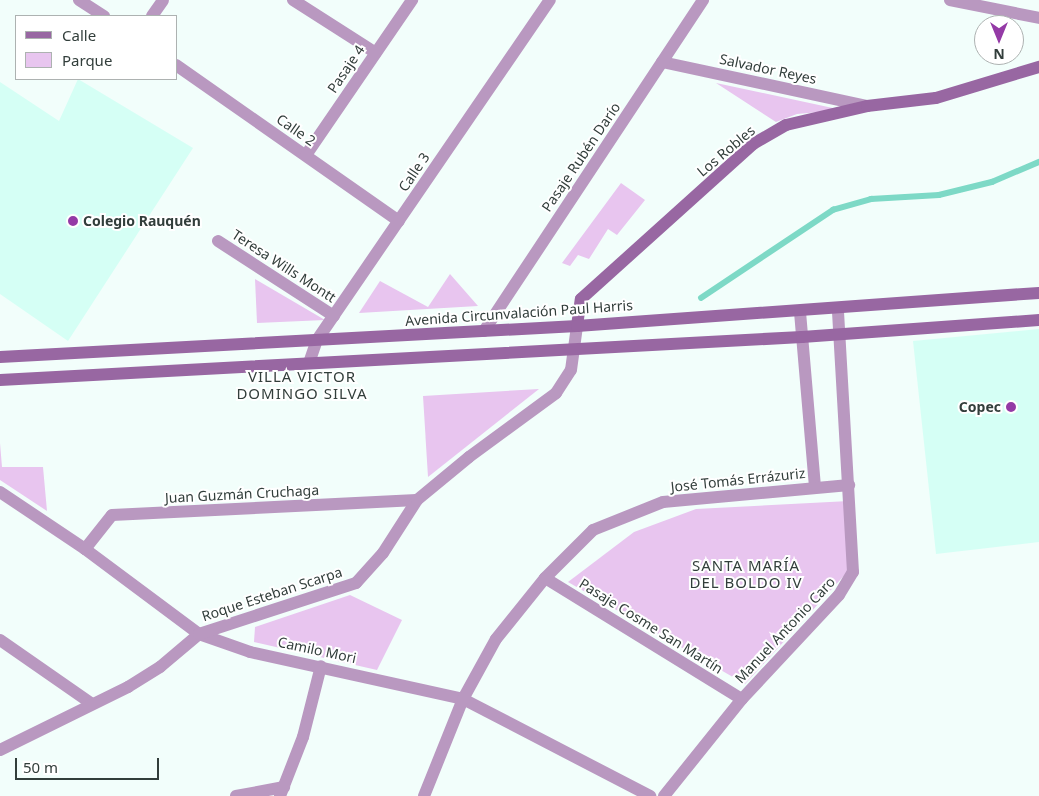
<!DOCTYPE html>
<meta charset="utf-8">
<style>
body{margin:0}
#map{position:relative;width:1039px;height:796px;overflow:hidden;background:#f2fefb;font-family:"Noto Sans",sans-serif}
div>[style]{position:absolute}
.built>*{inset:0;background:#d5fff5}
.green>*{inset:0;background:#e8c5ef}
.stream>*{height:5.5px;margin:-2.75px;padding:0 2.75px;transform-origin:2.75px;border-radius:2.75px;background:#7dd9c6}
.street>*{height:12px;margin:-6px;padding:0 6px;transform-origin:6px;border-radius:6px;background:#b998c0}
.secondary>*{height:12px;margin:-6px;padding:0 6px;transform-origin:6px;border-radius:6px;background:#9867a2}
.dots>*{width:14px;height:14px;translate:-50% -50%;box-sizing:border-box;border:2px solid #fff;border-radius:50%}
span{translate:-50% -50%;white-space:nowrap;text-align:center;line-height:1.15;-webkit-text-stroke:4px #fff;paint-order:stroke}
.street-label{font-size:14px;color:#323e3b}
.poi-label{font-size:14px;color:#323e3b;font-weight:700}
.left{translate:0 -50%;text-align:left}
.right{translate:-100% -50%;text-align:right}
.neighbourhood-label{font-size:15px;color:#323e3b;letter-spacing:1px}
.legend{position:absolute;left:15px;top:15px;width:162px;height:65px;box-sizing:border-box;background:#fff;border:1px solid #adb2b1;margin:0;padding:6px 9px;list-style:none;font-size:15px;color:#323e3b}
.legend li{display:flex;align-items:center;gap:10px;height:25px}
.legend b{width:25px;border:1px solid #adb2b1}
.north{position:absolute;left:974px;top:15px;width:50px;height:50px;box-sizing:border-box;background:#fff;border:1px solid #adb2b1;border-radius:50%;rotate:180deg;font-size:14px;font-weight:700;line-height:20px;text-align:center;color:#323e3b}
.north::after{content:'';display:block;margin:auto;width:18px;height:22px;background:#943aa6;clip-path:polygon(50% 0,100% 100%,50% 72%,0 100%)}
.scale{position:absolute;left:15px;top:758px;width:144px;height:22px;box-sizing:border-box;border:2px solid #323e3b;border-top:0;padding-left:6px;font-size:15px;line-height:18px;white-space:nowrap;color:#323e3b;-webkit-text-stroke:4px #fff;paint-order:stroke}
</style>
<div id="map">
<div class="built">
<div style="clip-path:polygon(78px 79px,193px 148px,68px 341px,0 294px,0 82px,59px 121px)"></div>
<div style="clip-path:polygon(1039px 329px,1039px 542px,936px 554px,913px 341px)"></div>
</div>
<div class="green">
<div style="clip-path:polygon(716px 83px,842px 110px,797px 114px,776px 122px)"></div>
<div style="clip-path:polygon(621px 183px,645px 200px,617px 235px,608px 229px,589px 259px,578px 255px,570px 266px,562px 263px)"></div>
<div style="clip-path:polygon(450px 274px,478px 306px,359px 313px,380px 281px,428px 307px)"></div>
<div style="clip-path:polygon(255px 279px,325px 320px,257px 323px)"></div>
<div style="clip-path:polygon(539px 389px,428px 477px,423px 396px)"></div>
<div style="clip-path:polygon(0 443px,2px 467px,43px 467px,47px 511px,0 480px)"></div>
<div style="clip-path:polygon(849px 501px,852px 567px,745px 684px,568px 582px,634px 532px,696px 509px)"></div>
<div style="clip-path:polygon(350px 595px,402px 620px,377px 670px,254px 642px,255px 627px)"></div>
</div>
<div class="stream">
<div style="left:701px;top:298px;width:159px;rotate:-33.7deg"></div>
<div style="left:833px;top:210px;width:40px;rotate:-16deg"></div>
<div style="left:871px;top:199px;width:68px;rotate:-3.4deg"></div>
<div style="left:939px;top:195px;width:55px;rotate:-13.8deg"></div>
<div style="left:992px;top:182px;width:51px;rotate:-23.1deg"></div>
</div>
<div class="street">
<div style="left:79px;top:0;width:30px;rotate:33deg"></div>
<div style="left:293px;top:0;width:98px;rotate:32.6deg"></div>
<div style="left:950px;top:0;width:91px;rotate:11.4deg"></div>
<div style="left:152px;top:16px;width:19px;rotate:-55deg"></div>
<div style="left:662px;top:62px;width:210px;rotate:12.1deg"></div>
<div style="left:176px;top:65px;width:272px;rotate:35deg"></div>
<div style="left:306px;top:155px;width:188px;rotate:-55.6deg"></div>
<div style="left:218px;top:241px;width:138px;rotate:32.9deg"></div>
<div style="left:800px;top:312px;width:176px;rotate:85.1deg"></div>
<div style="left:484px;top:331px;width:397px;rotate:-56.5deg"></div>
<div style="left:309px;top:363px;width:24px;rotate:-71deg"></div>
<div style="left:317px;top:340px;width:412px;rotate:-55.6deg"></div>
<div style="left:0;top:492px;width:102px;rotate:33.8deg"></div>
<div style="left:85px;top:549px;width:142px;rotate:36.7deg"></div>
<div style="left:199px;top:634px;width:54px;rotate:19.4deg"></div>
<div style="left:250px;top:652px;width:218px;rotate:12.4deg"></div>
<div style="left:463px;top:699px;width:211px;rotate:27.4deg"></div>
<div style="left:85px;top:549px;width:43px;rotate:-51.5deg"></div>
<div style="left:112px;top:515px;width:305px;rotate:-2.8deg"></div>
<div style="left:545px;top:578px;width:231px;rotate:31.6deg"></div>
<div style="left:0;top:640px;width:112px;rotate:34.8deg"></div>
<div style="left:0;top:750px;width:143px;rotate:-26.2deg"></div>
<div style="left:128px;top:687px;width:38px;rotate:-32deg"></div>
<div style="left:160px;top:667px;width:51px;rotate:-40.2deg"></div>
<div style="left:199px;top:634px;width:165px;rotate:-18deg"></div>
<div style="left:356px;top:583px;width:40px;rotate:-48deg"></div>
<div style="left:383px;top:553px;width:63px;rotate:-57.3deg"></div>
<div style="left:417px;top:500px;width:67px;rotate:-39.6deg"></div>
<div style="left:469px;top:457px;width:108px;rotate:-36.3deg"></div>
<div style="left:556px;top:393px;width:27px;rotate:-57deg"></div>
<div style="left:571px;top:370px;width:44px;rotate:-82.2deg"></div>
<div style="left:236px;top:796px;width:49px;rotate:-10.6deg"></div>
<div style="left:280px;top:796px;width:63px;rotate:-68.7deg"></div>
<div style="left:303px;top:737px;width:73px;rotate:-75.8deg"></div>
<div style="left:424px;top:796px;width:105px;rotate:-68.1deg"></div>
<div style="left:463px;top:699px;width:68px;rotate:-61.2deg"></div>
<div style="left:496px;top:639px;width:78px;rotate:-51.2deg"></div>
<div style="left:545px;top:578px;width:68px;rotate:-45deg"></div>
<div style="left:593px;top:530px;width:75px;rotate:-21.8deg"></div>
<div style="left:663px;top:502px;width:187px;rotate:-5.2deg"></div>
<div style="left:664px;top:796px;width:124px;rotate:-51.2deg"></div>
<div style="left:742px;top:699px;width:142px;rotate:-47deg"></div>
<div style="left:839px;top:595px;width:27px;rotate:-59deg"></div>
<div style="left:853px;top:572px;width:264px;rotate:-93.3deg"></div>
</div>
<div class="secondary">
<div style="left:577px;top:326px;width:27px;rotate:-82deg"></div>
<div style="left:581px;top:299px;width:232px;rotate:-42deg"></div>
<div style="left:753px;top:144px;width:38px;rotate:-30deg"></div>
<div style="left:786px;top:125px;width:83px;rotate:-13.2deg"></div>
<div style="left:867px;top:106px;width:69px;rotate:-6.6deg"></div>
<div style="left:936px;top:98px;width:108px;rotate:-16.8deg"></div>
<div style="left:0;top:357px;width:578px;rotate:-3.08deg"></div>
<div style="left:577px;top:326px;width:463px;rotate:-4.1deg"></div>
<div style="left:0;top:380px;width:803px;rotate:-3.07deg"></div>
<div style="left:802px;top:337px;width:238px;rotate:-4.1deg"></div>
</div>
<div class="dots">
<div style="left:73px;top:221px;background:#943aa6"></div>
<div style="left:1011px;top:407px;background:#943aa6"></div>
</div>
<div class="street-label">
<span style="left:346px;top:69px;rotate:-56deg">Pasaje 4</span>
<span style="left:768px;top:69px;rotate:12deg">Salvador Reyes</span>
<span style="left:296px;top:130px;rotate:35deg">Calle 2</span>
<span style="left:726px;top:151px;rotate:-40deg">Los Robles</span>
<span style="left:581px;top:157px;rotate:-56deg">Pasaje Rubén Darío</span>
<span style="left:414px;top:172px;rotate:-56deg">Calle 3</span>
<span style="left:284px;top:266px;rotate:33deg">Teresa Wills Montt</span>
<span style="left:519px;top:313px;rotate:-4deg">Avenida Circunvalación Paul Harris</span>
<span style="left:738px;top:480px;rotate:-6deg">José Tomás Errázuriz</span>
<span style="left:242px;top:494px;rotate:-3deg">Juan Guzmán Cruchaga</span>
<span style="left:272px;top:594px;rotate:-18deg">Roque Esteban Scarpa</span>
<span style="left:651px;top:626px;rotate:32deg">Pasaje Cosme San Martín</span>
<span style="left:785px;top:630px;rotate:-47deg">Manuel Antonio Caro</span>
<span style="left:317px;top:650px;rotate:12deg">Camilo Mori</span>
</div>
<div class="poi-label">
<span class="left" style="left:83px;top:221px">Colegio Rauquén</span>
<span class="right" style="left:1001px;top:407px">Copec</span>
</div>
<div class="neighbourhood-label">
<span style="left:302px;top:385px">VILLA VICTOR<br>DOMINGO SILVA</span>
<span style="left:746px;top:574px">SANTA MARÍA<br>DEL BOLDO IV</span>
</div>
<ul class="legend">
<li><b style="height:6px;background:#9867a2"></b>Calle</li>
<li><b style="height:14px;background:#e8c5ef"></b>Parque</li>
</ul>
<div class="north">N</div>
<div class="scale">50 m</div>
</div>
